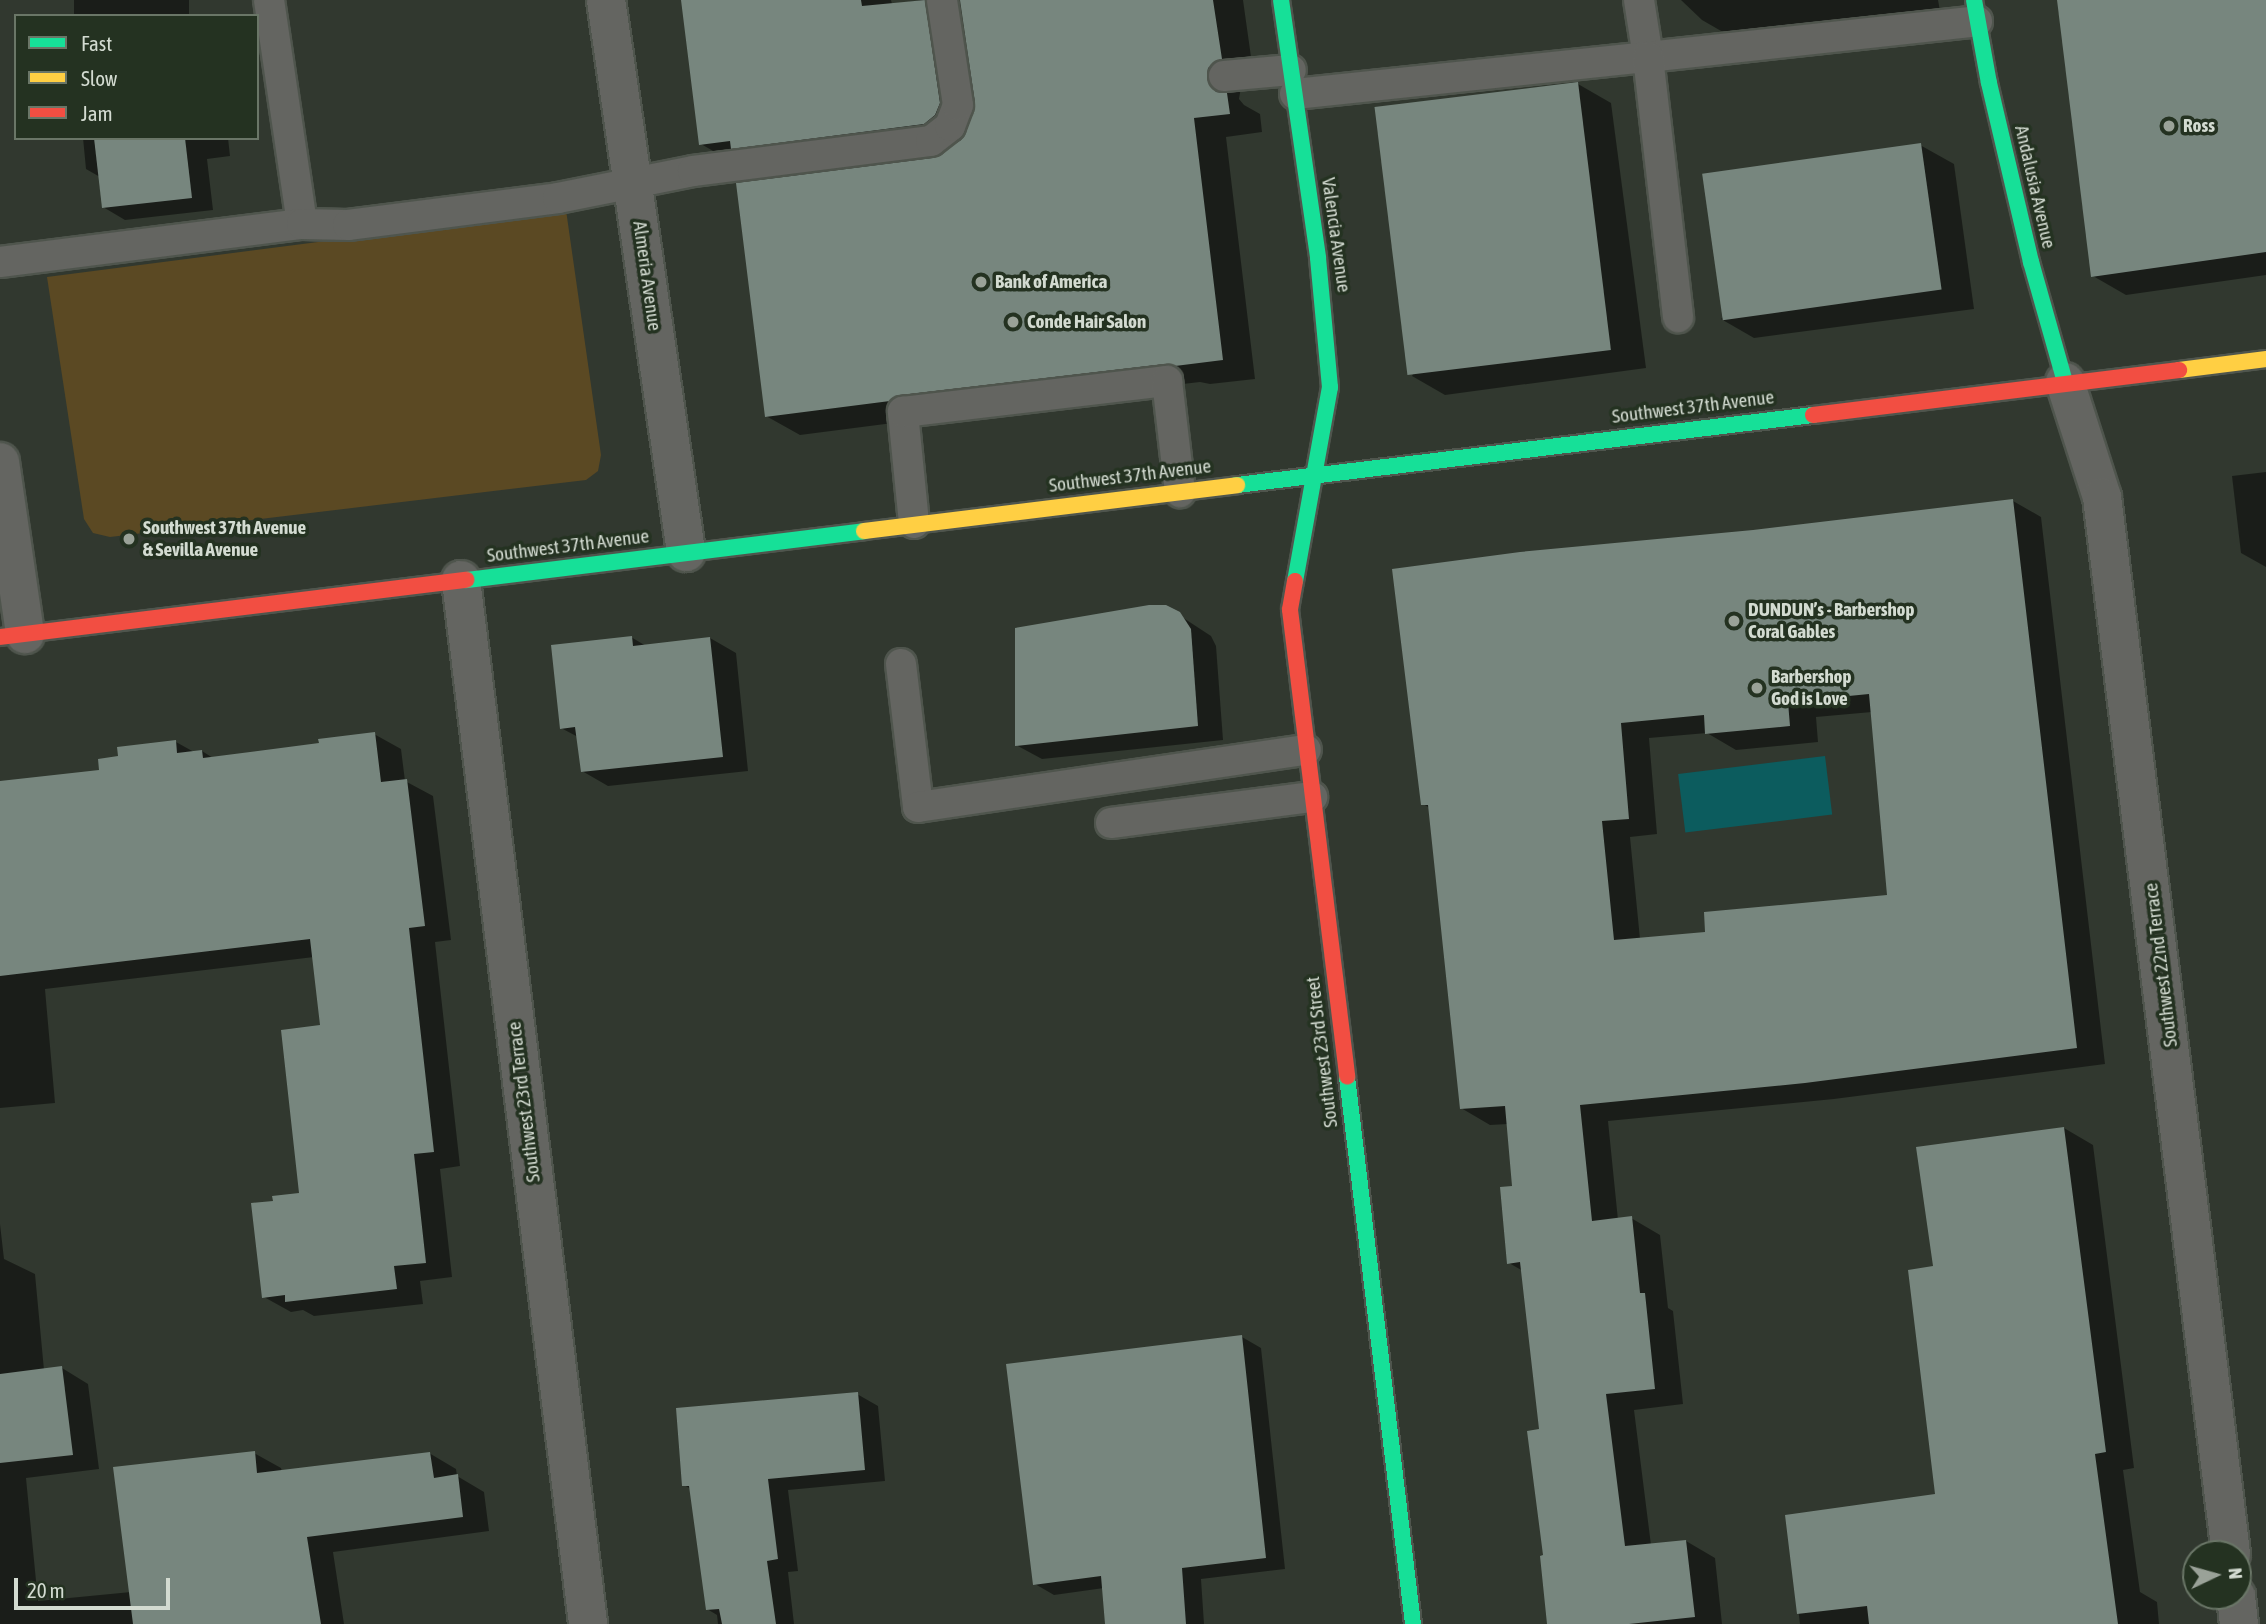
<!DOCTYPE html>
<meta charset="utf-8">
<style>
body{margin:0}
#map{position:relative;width:2266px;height:1624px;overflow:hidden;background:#31382f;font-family:"Asap Condensed",sans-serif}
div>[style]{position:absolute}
.green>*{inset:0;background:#5b4923}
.water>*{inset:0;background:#0c5c5e;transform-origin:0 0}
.shadow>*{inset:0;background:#0007;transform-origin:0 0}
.building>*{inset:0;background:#77867e;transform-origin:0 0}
.roads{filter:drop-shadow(2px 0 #4f554d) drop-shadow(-2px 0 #4f554d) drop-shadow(0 2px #4f554d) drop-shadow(0 -2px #4f554d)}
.lane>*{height:30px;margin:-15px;padding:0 15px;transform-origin:15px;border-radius:15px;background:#646561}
.street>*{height:38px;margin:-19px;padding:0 19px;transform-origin:19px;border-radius:19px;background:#646561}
.fast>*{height:16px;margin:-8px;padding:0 8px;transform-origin:8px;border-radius:8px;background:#16e098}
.slow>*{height:16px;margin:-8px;padding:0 8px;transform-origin:8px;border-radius:8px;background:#ffcf43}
.jam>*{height:16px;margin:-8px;padding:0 8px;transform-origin:8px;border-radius:8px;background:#f24e42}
.dots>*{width:19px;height:19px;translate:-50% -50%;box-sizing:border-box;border:4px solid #243221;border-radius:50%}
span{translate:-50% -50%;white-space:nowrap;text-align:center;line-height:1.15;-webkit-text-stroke:7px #243221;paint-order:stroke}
.poi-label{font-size:19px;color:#d3dbd1;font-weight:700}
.left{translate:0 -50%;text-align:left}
.street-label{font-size:19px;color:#d3dbd1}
.legend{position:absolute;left:14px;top:14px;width:245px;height:126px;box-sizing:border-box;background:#243221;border:2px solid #6a7667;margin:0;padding:9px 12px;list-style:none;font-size:21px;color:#d3dbd1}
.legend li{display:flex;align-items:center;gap:14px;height:35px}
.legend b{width:35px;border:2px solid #6a7667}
.north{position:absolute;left:2182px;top:1540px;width:70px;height:70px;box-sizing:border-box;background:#243221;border:2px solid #6a7667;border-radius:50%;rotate:85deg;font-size:19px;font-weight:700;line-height:28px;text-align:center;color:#d3dbd1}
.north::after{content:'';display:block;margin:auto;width:24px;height:32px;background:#9aa298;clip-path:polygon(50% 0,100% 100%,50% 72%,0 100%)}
.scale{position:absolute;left:14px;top:1578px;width:156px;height:32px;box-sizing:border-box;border:4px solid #d3dbd1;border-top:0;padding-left:9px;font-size:21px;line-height:24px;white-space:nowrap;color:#d3dbd1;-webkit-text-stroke:5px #243221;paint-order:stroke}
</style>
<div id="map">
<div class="green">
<div style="clip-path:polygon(566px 210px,601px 455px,598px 471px,586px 480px,110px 537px,93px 533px,84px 519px,47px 277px)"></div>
</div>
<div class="water">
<div style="left:1825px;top:756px;width:59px;height:148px;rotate:83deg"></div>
</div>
<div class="shadow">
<div style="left:74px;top:0;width:115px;height:16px"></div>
<div style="clip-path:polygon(683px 0,891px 0,892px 4px,925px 0,958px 19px,972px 120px,976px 111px,961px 0,1243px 0,1254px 78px,1241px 87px,1239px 99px,1244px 105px,1260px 114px,1262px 132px,1226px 137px,1255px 379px,1210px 384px,1200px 382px,935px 413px,924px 419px,800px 435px,766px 416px,935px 160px,960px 142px,766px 167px,734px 163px,701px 144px)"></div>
<div style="clip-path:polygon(1681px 0,1938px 0,1940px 11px,1735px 39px,1702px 20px)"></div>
<div style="clip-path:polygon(2059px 0,2266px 0,2266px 275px,2126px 295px,2093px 276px)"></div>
<div style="clip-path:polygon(1578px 84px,1611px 103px,1646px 368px,1445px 395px,1412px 376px)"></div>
<div style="clip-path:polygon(83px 138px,228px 138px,230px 156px,207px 159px,213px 210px,125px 220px,103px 207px,100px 177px,86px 169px)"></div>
<div style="clip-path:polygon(1920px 145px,1954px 164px,1974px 309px,1754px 338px,1721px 319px)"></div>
<div style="clip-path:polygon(2266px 472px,2266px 567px,2241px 553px,2232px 476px)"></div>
<div style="clip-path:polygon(evenodd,2013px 501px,2041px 517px,2105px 1064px,1834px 1099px,1608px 1121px,1618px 1220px,1631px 1218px,1660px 1235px,1668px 1308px,1673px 1311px,1683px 1404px,1634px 1410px,1651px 1545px,1686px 1541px,1715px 1558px,1722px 1624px,1549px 1624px,1541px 1431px,1523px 1271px,1509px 1263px,1514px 1187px,1508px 1124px,1490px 1125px,1461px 1108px,1430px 808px,1423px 804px,1753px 532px,2013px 501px,1872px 712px,1888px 897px,1707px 933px,1640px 939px,1630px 837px,1657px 834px,1649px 738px,1707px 733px,1736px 750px,1818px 742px,1816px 717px,1872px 712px)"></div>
<div style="clip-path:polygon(1165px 606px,1211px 636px,1216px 646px,1223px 740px,1042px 759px,1016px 745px)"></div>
<div style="clip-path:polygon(631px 637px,646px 646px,710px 638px,736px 653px,748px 771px,608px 786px,582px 771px,578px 737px,561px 728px)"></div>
<div style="clip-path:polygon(374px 734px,401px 749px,405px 781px,433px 796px,451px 940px,435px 942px,460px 1166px,440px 1169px,452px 1277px,420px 1281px,423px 1304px,314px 1316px,303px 1310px,291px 1312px,264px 1297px,275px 1202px,301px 1194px,322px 1027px,314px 957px,45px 989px,55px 1103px,0 1108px,0 783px,100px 771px,120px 758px,176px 742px,194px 752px,202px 751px,213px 758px,321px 745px)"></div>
<div style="clip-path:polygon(2064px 1128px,2093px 1145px,2134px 1468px,2123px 1470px,2140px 1592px,2157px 1602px,2159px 1624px,1800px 1624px,1787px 1517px,1937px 1496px,1935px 1268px)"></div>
<div style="clip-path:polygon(0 1224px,4px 1259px,35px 1274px,44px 1370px,62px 1368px,88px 1384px,99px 1469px,26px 1478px,38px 1601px,131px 1592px,254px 1453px,281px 1468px,282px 1472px,429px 1453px,456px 1469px,457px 1476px,484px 1492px,489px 1531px,333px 1552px,344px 1624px,0 1624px)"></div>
<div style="clip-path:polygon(1242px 1337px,1261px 1348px,1285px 1569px,1201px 1579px,1204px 1624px,1107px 1624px,1104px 1588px,1054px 1595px,1035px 1584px)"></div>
<div style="clip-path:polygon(857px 1394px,878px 1406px,885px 1481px,788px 1490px,798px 1571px,788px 1572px,794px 1624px,718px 1624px,717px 1615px,707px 1609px,691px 1489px,684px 1485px)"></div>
</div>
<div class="building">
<div style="clip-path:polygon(681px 0,861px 0,862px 6px,925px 0,940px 103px,935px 115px,924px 124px,731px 149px,730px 141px,699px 145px)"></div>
<div style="clip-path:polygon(960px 0,1213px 0,1222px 59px,1208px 68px,1207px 78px,1216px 92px,1227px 93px,1230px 114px,1194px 118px,1223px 360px,1175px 366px,1165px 364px,901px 395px,890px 401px,765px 417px,736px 183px,933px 158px,961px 140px,975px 103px)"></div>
<div style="clip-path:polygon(2057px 0,2266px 0,2266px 252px,2091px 277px)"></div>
<div style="left:1578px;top:82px;width:270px;height:205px;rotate:83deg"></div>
<div style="clip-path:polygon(94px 138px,185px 138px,192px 198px,102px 208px)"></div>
<div style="left:1921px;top:143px;width:148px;height:221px;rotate:82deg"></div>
<div style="clip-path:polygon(evenodd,2013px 499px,2077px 1048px,1805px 1083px,1580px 1105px,1592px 1221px,1632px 1216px,1640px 1293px,1645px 1293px,1655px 1389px,1606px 1394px,1625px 1546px,1686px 1540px,1695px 1617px,1629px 1624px,1547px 1624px,1540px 1556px,1543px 1555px,1527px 1431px,1539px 1429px,1520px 1262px,1507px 1264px,1500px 1187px,1512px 1186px,1505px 1106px,1460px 1109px,1428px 805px,1421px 805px,1392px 569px,1520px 552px,1753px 530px,2013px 499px,1869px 694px,1887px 895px,1704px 912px,1705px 932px,1614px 940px,1602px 821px,1629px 819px,1621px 723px,1704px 715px,1705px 734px,1790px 726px,1788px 702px,1869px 694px)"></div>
<div style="clip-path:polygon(1149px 605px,1166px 605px,1180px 612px,1191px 629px,1198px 726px,1015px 746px,1015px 628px)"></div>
<div style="clip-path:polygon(632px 636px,633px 646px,710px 637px,723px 757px,581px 772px,575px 727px,560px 729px,551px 645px)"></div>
<div style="clip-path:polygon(375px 732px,381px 782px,407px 779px,425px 926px,409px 928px,434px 1152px,414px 1154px,426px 1263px,394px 1266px,397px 1289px,285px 1302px,285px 1295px,262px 1298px,251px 1203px,273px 1201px,272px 1196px,299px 1193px,281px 1030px,320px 1025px,310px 939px,0 976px,0 781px,99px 770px,98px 759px,118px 756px,117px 747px,176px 740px,177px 753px,202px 750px,203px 758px,319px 743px,318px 739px)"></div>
<div style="clip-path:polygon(2064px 1127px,2106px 1452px,2095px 1454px,2118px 1624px,1869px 1624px,1867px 1606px,1797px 1614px,1785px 1515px,1935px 1494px,1908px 1270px,1933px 1266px,1916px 1147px)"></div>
<div style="clip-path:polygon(1242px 1335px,1266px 1558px,1182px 1568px,1186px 1624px,1105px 1624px,1101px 1576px,1033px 1585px,1006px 1364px)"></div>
<div style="clip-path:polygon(62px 1366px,73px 1455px,0 1463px,0 1374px)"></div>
<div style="clip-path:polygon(858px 1392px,865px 1470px,768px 1479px,778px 1559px,767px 1561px,776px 1624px,722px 1624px,719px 1609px,706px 1610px,689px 1486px,682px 1486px,676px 1408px)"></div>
<div style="clip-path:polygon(255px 1451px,257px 1473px,430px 1452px,434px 1478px,458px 1474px,463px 1517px,307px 1537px,321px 1624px,133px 1624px,113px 1467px)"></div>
</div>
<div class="roads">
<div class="lane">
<div style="left:269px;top:0;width:226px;rotate:81.6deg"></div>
<div style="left:1639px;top:0;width:58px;rotate:81deg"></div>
<div style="left:1648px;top:57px;width:331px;rotate:-6.2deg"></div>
<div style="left:1224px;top:76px;width:67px;rotate:-5.1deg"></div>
<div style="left:1295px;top:94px;width:355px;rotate:-6deg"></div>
<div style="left:1648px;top:57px;width:262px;rotate:83.4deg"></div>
<div style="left:0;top:262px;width:304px;rotate:-7.2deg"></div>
<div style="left:302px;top:224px;width:46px;rotate:1.2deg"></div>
<div style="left:348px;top:225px;width:212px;rotate:-7.3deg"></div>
<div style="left:558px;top:198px;width:138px;rotate:-11.3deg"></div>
<div style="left:693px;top:171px;width:240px;rotate:-7.2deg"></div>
<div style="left:931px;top:141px;width:24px;rotate:-38deg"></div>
<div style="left:950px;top:126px;width:22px;rotate:-69deg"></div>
<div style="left:958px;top:105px;width:106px;rotate:-98.7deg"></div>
<div style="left:914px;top:523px;width:112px;rotate:-95.7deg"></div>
<div style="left:903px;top:412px;width:266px;rotate:-6.7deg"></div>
<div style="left:1167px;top:381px;width:112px;rotate:83.3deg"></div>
<div style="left:901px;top:664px;width:144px;rotate:83.2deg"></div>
<div style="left:918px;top:807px;width:392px;rotate:-8.4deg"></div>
<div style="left:1111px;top:823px;width:203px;rotate:-7.4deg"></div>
</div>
<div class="street">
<div style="left:606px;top:0;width:558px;rotate:81.75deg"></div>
<div style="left:2065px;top:382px;width:121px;rotate:72.2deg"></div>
<div style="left:2102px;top:497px;width:1065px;rotate:83.04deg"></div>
<div style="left:0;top:462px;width:174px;rotate:81.7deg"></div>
<div style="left:461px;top:580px;width:1052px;rotate:83.06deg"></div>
<div style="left:2236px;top:1596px;width:28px;rotate:84deg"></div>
</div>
<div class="fast">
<div style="left:1281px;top:0;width:261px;rotate:81.8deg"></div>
<div style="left:1318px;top:258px;width:130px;rotate:84.7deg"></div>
<div style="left:1330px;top:387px;width:197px;rotate:100.2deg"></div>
<div style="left:1974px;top:0;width:84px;rotate:79.8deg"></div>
<div style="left:1989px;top:83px;width:184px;rotate:76.8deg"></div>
<div style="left:2031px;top:262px;width:125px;rotate:74.2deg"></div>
<div style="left:1237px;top:485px;width:580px;rotate:-6.93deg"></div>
<div style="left:467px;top:580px;width:400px;rotate:-7deg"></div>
<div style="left:1347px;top:1077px;width:551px;rotate:83.12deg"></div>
</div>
<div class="slow">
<div style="left:2179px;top:370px;width:88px;rotate:-7.2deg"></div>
<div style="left:864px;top:531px;width:376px;rotate:-7deg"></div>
</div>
<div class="jam">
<div style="left:1813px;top:415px;width:369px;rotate:-7deg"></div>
<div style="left:1295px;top:581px;width:29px;rotate:100deg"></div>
<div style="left:1290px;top:610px;width:470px;rotate:83deg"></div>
<div style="left:0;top:637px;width:470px;rotate:-7deg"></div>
</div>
</div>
<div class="dots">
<div style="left:2169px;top:126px;background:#9aa298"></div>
<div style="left:981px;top:282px;background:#9aa298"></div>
<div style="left:1013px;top:322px;background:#9aa298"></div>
<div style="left:129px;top:539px;background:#9aa298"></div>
<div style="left:1734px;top:621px;background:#9aa298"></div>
<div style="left:1757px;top:688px;background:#9aa298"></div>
</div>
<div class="poi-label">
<span class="left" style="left:2183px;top:126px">Ross</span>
<span class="left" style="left:995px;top:282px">Bank of America</span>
<span class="left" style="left:1027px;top:322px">Conde Hair Salon</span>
<span class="left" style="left:143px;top:539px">Southwest 37th Avenue<br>&amp; Sevilla Avenue</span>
<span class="left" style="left:1748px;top:621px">DUNDUN’s - Barbershop<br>Coral Gables</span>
<span class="left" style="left:1771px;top:688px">Barbershop<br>God is Love</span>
</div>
<div class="street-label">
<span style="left:2035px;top:187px;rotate:77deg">Andalusia Avenue</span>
<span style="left:1336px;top:235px;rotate:82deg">Valencia Avenue</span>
<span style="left:647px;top:276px;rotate:82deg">Almeria Avenue</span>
<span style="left:1693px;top:407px;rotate:-7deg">Southwest 37th Avenue</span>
<span style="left:1130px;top:476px;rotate:-7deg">Southwest 37th Avenue</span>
<span style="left:568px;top:546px;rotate:-7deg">Southwest 37th Avenue</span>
<span style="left:2161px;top:965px;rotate:-97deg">Southwest 22nd Terrace</span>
<span style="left:1322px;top:1052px;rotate:-97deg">Southwest 23rd Street</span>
<span style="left:524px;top:1102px;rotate:-97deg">Southwest 23rd Terrace</span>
</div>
<ul class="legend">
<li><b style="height:9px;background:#16e098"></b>Fast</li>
<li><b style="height:9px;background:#ffcf43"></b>Slow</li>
<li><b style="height:9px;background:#f24e42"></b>Jam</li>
</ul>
<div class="north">N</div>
<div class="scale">20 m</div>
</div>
